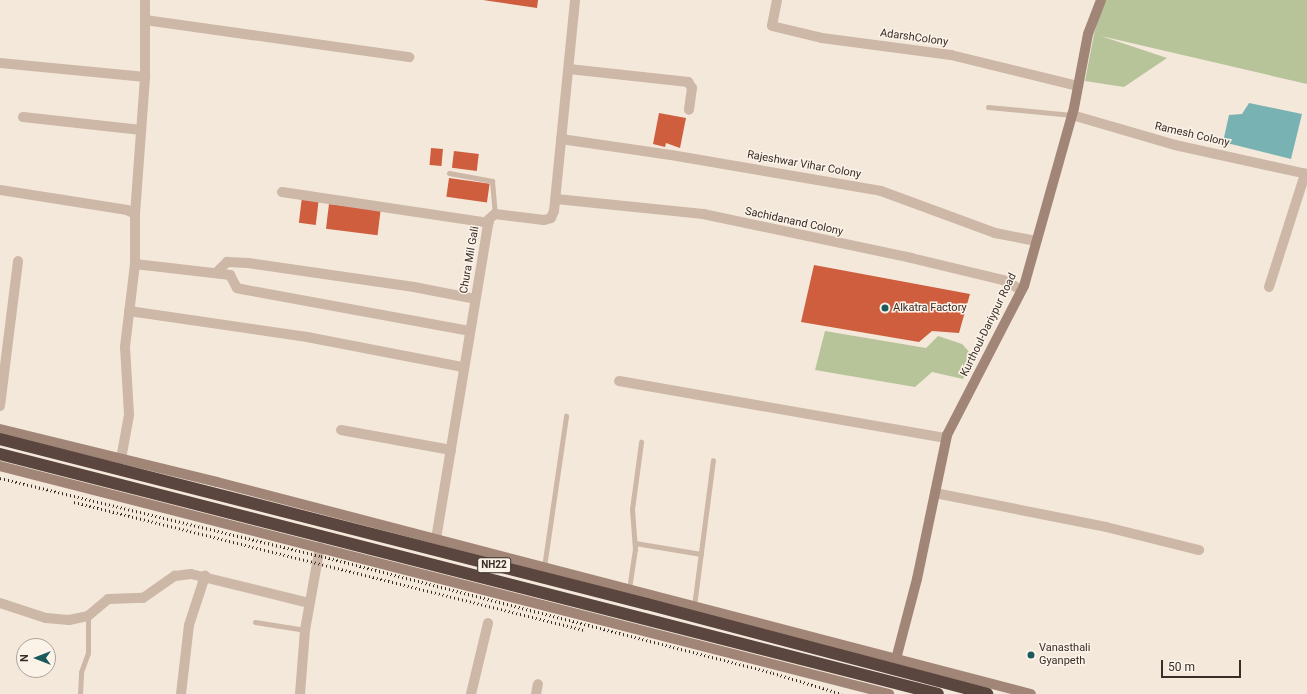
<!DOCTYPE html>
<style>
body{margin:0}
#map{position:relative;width:1307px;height:694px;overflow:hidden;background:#f4e8db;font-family:Roboto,sans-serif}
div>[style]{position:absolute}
.green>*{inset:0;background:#b7c49a}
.water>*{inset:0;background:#78b2b3}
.building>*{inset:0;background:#cf5e3e;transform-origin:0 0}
.lane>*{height:5px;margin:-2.5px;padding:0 2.5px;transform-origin:2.5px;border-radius:2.5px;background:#cdb7a6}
.street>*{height:10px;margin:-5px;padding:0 5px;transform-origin:5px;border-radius:5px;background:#cdb7a6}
.secondary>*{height:10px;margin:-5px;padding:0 5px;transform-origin:5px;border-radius:5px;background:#a18677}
.rail>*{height:3px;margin-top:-1.5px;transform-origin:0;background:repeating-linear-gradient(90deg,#392d28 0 1px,transparent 0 4px)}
.highway-bridge>*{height:12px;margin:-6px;padding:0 6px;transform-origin:6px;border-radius:6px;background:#5a463e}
.dots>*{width:11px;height:11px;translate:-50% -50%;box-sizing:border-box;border:2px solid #fbf2e8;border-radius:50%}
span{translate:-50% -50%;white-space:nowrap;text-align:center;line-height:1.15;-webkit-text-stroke:3px #fbf2e8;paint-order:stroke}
.shield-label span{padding:1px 3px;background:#fbf2e8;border:1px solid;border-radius:3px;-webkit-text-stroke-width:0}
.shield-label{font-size:10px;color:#392d28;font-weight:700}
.street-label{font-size:11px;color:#392d28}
.poi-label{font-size:11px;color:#392d28}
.left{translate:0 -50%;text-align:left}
.north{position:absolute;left:16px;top:638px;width:40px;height:40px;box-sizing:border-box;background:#fbf2e8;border:1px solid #ada39b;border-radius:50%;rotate:270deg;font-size:11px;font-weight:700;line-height:16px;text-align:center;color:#392d28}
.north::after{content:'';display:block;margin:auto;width:14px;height:18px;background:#1a5a5d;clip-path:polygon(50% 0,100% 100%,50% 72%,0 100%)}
.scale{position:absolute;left:1161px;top:660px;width:80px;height:18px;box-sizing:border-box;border:2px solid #392d28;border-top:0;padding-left:5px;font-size:12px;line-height:14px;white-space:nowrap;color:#392d28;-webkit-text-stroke:3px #fbf2e8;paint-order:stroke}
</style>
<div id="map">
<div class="green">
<div style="clip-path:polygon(1104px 0,1307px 0,1307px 84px,1101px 36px,1167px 58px,1124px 87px,1085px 81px,1094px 34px)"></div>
<div style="clip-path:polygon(825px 331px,926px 348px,938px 336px,962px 344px,975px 358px,963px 379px,932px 372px,915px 387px,815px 370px)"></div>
</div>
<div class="water">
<div style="clip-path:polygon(1249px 103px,1302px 114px,1291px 159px,1223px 142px,1229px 115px,1242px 114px)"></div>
</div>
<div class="building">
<div style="clip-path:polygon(483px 0,538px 0,537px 8px)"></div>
<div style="clip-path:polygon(659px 113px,686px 118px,680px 148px,666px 143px,665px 147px,653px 144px)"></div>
<div style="left:431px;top:148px;width:12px;height:17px;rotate:5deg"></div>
<div style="left:454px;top:151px;width:25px;height:17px;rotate:7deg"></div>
<div style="left:449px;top:178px;width:41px;height:19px;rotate:8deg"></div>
<div style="left:302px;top:197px;width:17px;height:26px;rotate:7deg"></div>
<div style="left:329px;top:204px;width:52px;height:25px;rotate:7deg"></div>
<div style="clip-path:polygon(814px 265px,970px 294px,959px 333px,932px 331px,919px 342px,801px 322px)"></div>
</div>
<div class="lane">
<div style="left:988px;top:107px;width:84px;rotate:5.4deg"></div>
<div style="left:449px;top:173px;width:44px;rotate:10.5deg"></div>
<div style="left:492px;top:181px;width:33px;rotate:85deg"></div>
<div style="left:635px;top:543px;width:67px;rotate:9.5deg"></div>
<div style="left:544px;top:567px;width:153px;rotate:-81.7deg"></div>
<div style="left:629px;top:589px;width:40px;rotate:-81.5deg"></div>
<div style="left:635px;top:549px;width:40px;rotate:-94.3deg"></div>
<div style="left:632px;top:509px;width:68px;rotate:-82.3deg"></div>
<div style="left:694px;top:606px;width:147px;rotate:-82.6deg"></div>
<div style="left:255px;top:622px;width:51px;rotate:9.1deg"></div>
<div style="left:80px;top:694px;width:22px;rotate:-87deg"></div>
<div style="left:81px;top:672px;width:20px;rotate:-70deg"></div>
<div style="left:88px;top:653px;width:37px;rotate:-90deg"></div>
</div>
<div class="street">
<div style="left:777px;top:0;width:26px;rotate:101deg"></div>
<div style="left:772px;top:26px;width:51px;rotate:13.5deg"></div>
<div style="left:822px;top:38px;width:130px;rotate:7.5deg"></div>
<div style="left:951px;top:55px;width:131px;rotate:13.7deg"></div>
<div style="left:145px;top:20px;width:267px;rotate:8deg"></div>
<div style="left:0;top:63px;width:146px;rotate:5.5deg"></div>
<div style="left:569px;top:69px;width:120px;rotate:6.2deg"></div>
<div style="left:688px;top:82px;width:7px;rotate:56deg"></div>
<div style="left:692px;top:88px;width:22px;rotate:98deg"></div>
<div style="left:1072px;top:115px;width:107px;rotate:16.2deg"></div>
<div style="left:1175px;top:145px;width:135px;rotate:12.4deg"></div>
<div style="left:23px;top:117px;width:119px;rotate:6.3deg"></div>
<div style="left:561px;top:139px;width:111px;rotate:8.3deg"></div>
<div style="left:671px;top:155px;width:213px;rotate:9.7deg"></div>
<div style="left:881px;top:191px;width:121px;rotate:20.2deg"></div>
<div style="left:995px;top:233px;width:42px;rotate:11deg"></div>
<div style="left:0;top:190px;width:129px;rotate:8.9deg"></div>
<div style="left:127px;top:210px;width:9px;rotate:27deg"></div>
<div style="left:135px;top:214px;width:50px;rotate:90deg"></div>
<div style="left:135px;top:264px;width:84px;rotate:96.9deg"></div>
<div style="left:125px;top:347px;width:68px;rotate:86.6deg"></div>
<div style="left:129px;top:415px;width:45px;rotate:100.3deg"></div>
<div style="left:282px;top:192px;width:209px;rotate:8.5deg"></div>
<div style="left:556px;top:199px;width:148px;rotate:5.8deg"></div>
<div style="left:703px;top:214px;width:213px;rotate:11.9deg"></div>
<div style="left:911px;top:258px;width:95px;rotate:13.4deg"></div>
<div style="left:1003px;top:280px;width:21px;rotate:28deg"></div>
<div style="left:135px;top:214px;width:137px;rotate:-85.8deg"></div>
<div style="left:145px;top:77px;width:77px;rotate:-90deg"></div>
<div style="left:135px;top:264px;width:96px;rotate:6.6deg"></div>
<div style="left:230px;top:275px;width:15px;rotate:62deg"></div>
<div style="left:237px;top:288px;width:4px;rotate:14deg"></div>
<div style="left:241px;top:289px;width:232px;rotate:10.4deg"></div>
<div style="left:216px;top:273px;width:16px;rotate:-45deg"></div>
<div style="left:227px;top:262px;width:21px;rotate:3deg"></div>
<div style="left:248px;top:263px;width:168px;rotate:8.2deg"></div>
<div style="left:414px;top:287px;width:62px;rotate:11.1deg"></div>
<div style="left:1269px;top:287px;width:119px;rotate:-72.3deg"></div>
<div style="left:129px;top:311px;width:180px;rotate:8.3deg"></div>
<div style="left:307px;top:337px;width:159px;rotate:10.9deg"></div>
<div style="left:619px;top:381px;width:332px;rotate:9.9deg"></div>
<div style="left:0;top:406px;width:146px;rotate:-82.9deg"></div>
<div style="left:341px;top:430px;width:112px;rotate:10.3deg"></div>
<div style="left:935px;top:493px;width:174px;rotate:11.2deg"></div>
<div style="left:1106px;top:527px;width:96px;rotate:13.9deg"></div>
<div style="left:436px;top:539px;width:324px;rotate:-80.6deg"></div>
<div style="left:489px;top:219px;width:8px;rotate:-40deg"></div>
<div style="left:495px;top:214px;width:49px;rotate:7deg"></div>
<div style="left:544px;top:220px;width:7px;rotate:-16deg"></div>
<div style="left:551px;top:218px;width:8px;rotate:-67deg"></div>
<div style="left:554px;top:211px;width:212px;rotate:-84.3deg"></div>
<div style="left:0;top:603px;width:48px;rotate:18.1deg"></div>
<div style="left:46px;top:618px;width:23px;rotate:5deg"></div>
<div style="left:69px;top:620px;width:19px;rotate:-12deg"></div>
<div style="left:88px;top:616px;width:26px;rotate:-40deg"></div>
<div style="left:108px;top:599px;width:35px;rotate:-2deg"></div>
<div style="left:143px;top:598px;width:39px;rotate:-35deg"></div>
<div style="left:175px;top:576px;width:16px;rotate:-7deg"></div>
<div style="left:191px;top:574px;width:122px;rotate:13.8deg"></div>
<div style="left:181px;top:694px;width:69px;rotate:-83.4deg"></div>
<div style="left:189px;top:625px;width:52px;rotate:-71.9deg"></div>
<div style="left:300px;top:694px;width:64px;rotate:-85.5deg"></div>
<div style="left:305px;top:630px;width:84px;rotate:-79.8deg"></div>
<div style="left:471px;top:694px;width:73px;rotate:-76.5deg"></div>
<div style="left:536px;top:694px;width:10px;rotate:-79deg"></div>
</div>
<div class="secondary">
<div style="left:0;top:429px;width:223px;rotate:13.7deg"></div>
<div style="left:217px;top:482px;width:841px;rotate:14.6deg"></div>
<div style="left:0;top:466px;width:918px;rotate:14.38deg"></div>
<div style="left:896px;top:659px;width:83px;rotate:-75.3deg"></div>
<div style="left:917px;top:579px;width:147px;rotate:-78.2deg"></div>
<div style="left:947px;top:435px;width:168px;rotate:-62.7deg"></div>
<div style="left:1024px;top:286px;width:185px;rotate:-74.3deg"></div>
<div style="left:1074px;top:108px;width:75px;rotate:-79.3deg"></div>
<div style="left:1088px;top:34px;width:36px;rotate:-69deg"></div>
</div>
<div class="rail">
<div style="left:0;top:478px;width:330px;rotate:13.7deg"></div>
<div style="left:321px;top:556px;width:467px;rotate:14.5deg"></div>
<div style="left:773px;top:673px;width:72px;rotate:16.9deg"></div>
<div style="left:74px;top:502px;width:526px;rotate:14.09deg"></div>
</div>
<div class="highway-bridge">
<div style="left:0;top:439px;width:668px;rotate:14.31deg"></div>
<div style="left:647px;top:604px;width:352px;rotate:14.8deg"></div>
<div style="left:0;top:454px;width:968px;rotate:14.35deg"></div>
</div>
<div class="dots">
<div style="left:885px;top:308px;background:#1a5a5d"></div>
<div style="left:1031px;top:655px;background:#1a5a5d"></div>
</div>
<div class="shield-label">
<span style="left:494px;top:565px">NH22</span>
</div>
<div class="street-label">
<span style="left:914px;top:38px;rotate:8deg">AdarshColony</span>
<span style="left:1192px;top:135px;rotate:13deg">Ramesh Colony</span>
<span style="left:804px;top:165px;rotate:10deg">Rajeshwar Vihar Colony</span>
<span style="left:794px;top:222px;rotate:12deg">Sachidanand Colony</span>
<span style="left:470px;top:260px;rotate:-80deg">Chura Mil Gali</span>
<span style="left:989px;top:325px;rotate:-64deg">Kurthoul-Dariypur Road</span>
</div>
<div class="poi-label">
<span class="left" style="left:893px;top:308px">Alkatra Factory</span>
<span class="left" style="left:1039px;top:655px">Vanasthali<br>Gyanpeth</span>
</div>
<div class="north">N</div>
<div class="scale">50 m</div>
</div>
